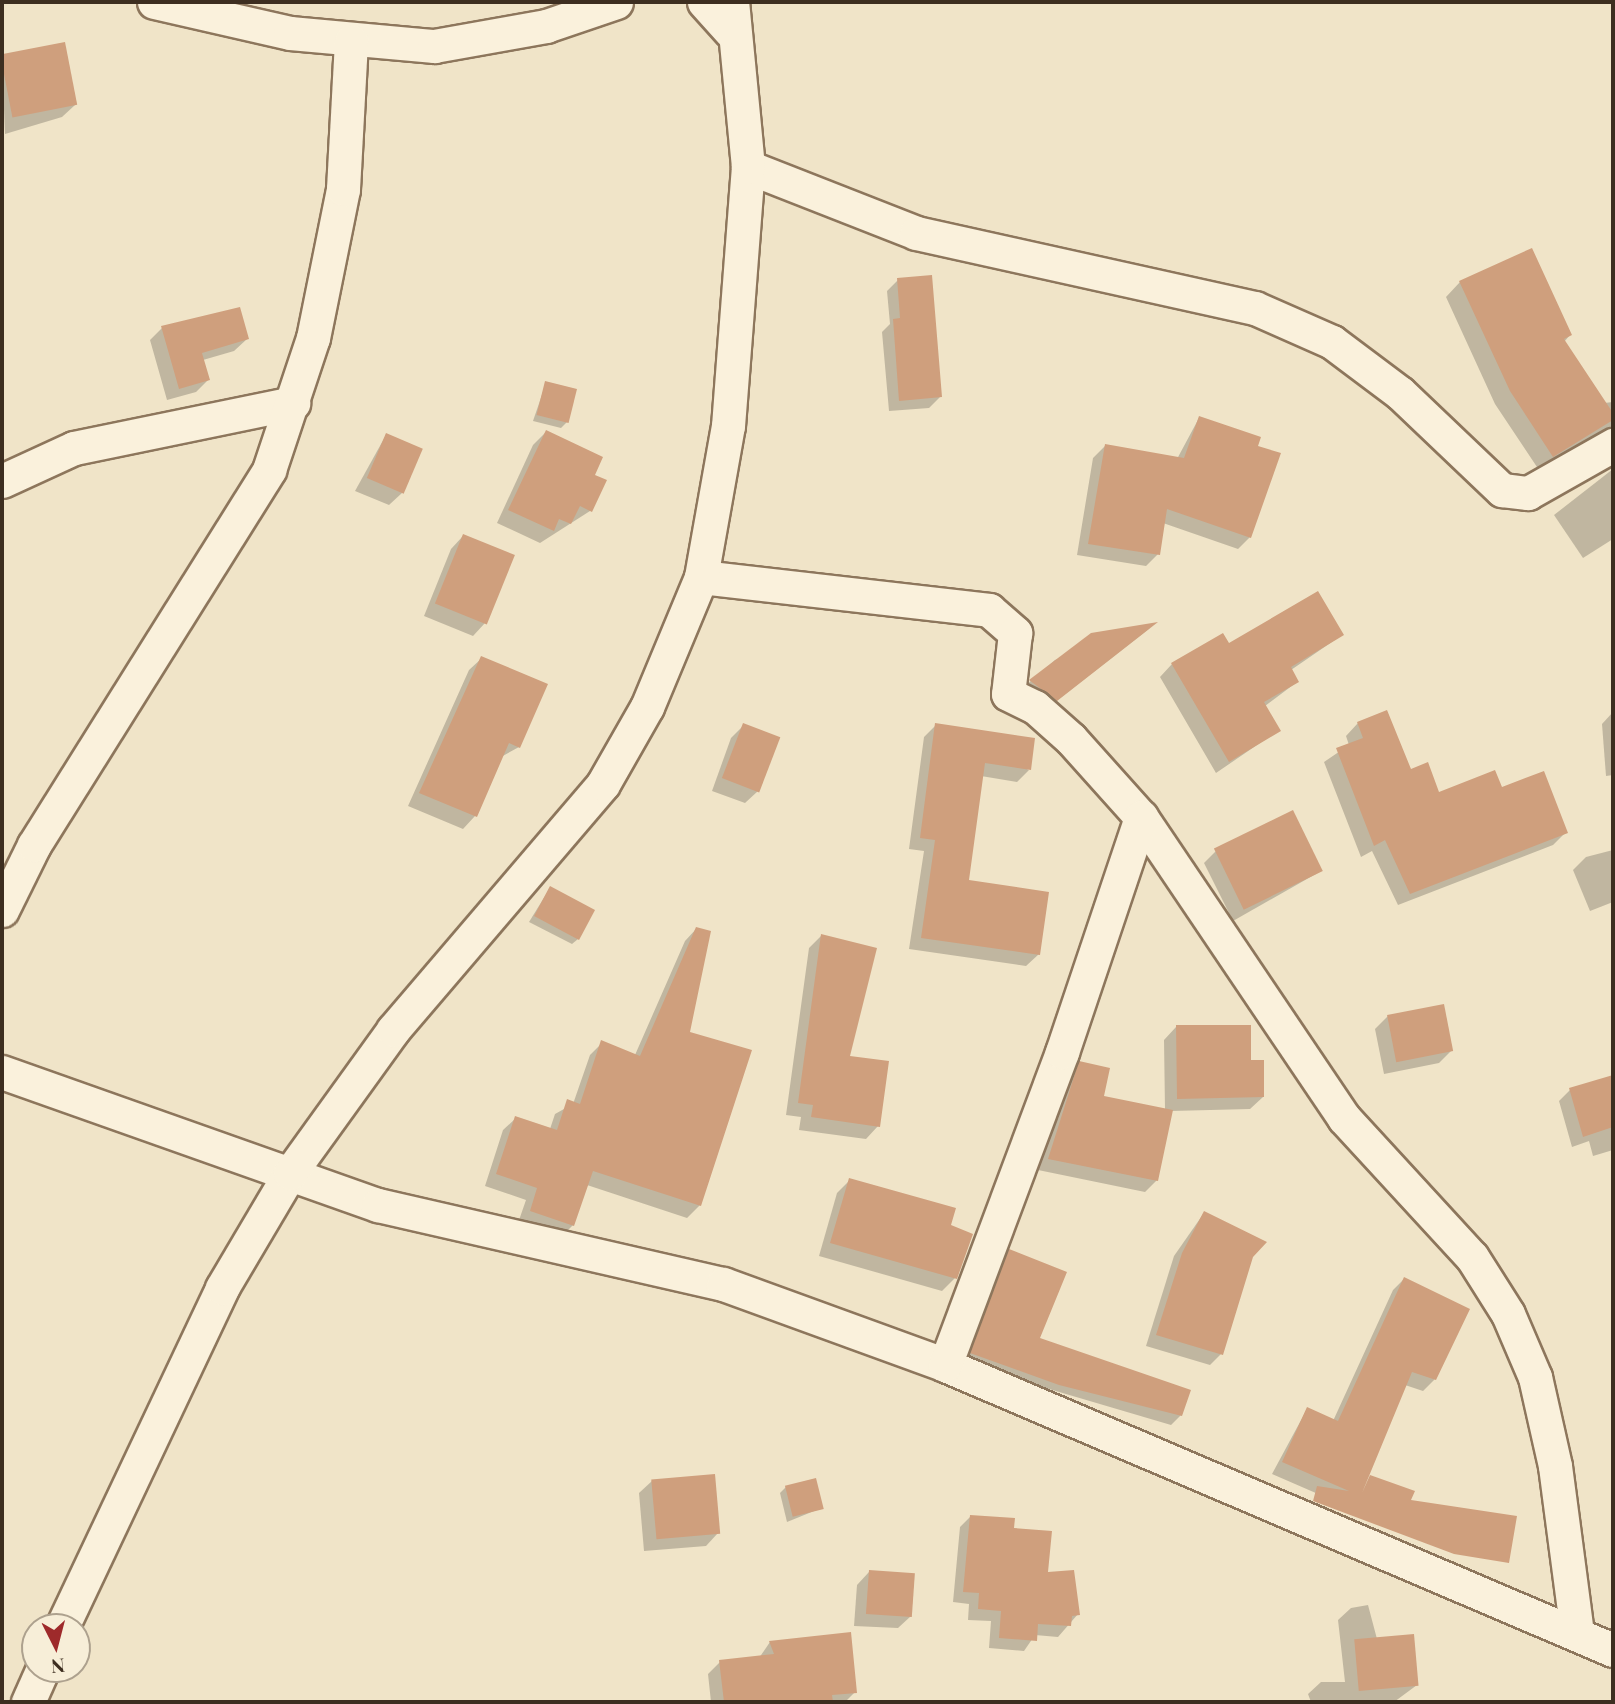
<!DOCTYPE html>
<style>
body{margin:0}
#map{position:relative;width:1615px;height:1704px;overflow:hidden;background:#f0e4c8;font-family:"Playfair Display",serif}
div>[style]{position:absolute}
.shadow>*{inset:0;background:#0003}
.building>*{inset:0;background:#cf9f7d;transform-origin:0 0}
.roads{filter:drop-shadow(2px 0 #8d765c) drop-shadow(-2px 0 #8d765c) drop-shadow(0 2px #8d765c) drop-shadow(0 -2px #8d765c)}
.minor>*{height:33px;margin:-16.5px;padding:0 16.5px;transform-origin:16.5px;border-radius:16.5px;background:#faf1dc}
span{translate:-50% -50%;white-space:nowrap;text-align:center;line-height:1.15;-webkit-text-stroke:5px #f7eed8;paint-order:stroke}
.frame{position:absolute;inset:0;border:4px solid #3d2e20;pointer-events:none}
.north{position:absolute;left:21px;top:1613px;width:70px;height:70px;box-sizing:border-box;background:#f7eed8;border:2px solid #ada18e;border-radius:50%;rotate:174deg;font-size:19px;font-weight:700;line-height:28px;text-align:center;color:#3d2e20}
.north::after{content:'';display:block;margin:auto;width:24px;height:32px;background:#9e2a2b;clip-path:polygon(50% 0,100% 100%,50% 72%,0 100%)}
</style>
<div id="map">
<div class="shadow">
<div style="clip-path:polygon(63px 44px,75px 105px,62px 117px,5px 134px,2px 61px)"></div>
<div style="clip-path:polygon(898px 280px,940px 397px,929px 408px,889px 411px,882px 332px,890px 324px,887px 291px)"></div>
<div style="clip-path:polygon(1460px 282px,1570px 335px,1564px 342px,1604px 403px,1613px 402px,1613px 448px,1539px 470px,1495px 404px,1446px 297px)"></div>
<div style="clip-path:polygon(162px 328px,247px 339px,234px 351px,203px 360px,208px 380px,196px 392px,167px 400px,150px 340px)"></div>
<div style="clip-path:polygon(546px 383px,567px 422px,561px 428px,533px 421px)"></div>
<div style="clip-path:polygon(1199px 418px,1255px 447px,1250px 537px,1238px 549px,1163px 523px,1158px 554px,1146px 566px,1077px 555px,1093px 458px,1105px 446px,1177px 459px)"></div>
<div style="clip-path:polygon(546px 432px,593px 476px,590px 511px,540px 543px,497px 523px,533px 445px)"></div>
<div style="clip-path:polygon(386px 435px,402px 493px,389px 505px,355px 491px)"></div>
<div style="clip-path:polygon(1613px 469px,1613px 539px,1583px 558px,1554px 515px)"></div>
<div style="clip-path:polygon(463px 536px,485px 623px,473px 636px,424px 616px,451px 549px)"></div>
<div style="clip-path:polygon(1150px 628px,1050px 706px,1025px 686px,1055px 660px)"></div>
<div style="clip-path:polygon(1342px 635px,1291px 670px,1297px 682px,1265px 706px,1279px 730px,1216px 773px,1160px 677px,1172px 664px)"></div>
<div style="clip-path:polygon(482px 658px,519px 747px,501px 757px,475px 816px,463px 829px,408px 806px,469px 670px)"></div>
<div style="clip-path:polygon(1613px 712px,1613px 775px,1606px 776px,1602px 724px)"></div>
<div style="clip-path:polygon(1358px 723px,1438px 794px,1501px 789px,1566px 832px,1553px 845px,1398px 905px,1372px 851px,1361px 857px,1324px 762px,1349px 745px,1346px 736px)"></div>
<div style="clip-path:polygon(744px 725px,758px 791px,745px 803px,712px 791px,731px 738px)"></div>
<div style="clip-path:polygon(936px 725px,1029px 770px,1017px 782px,981px 776px,967px 881px,1039px 954px,1026px 966px,909px 949px,924px 851px,909px 849px,924px 737px)"></div>
<div style="clip-path:polygon(1613px 850px,1613px 902px,1590px 911px,1573px 870px,1586px 857px)"></div>
<div style="clip-path:polygon(1216px 851px,1321px 871px,1233px 921px,1204px 863px)"></div>
<div style="clip-path:polygon(550px 888px,578px 939px,572px 944px,529px 922px)"></div>
<div style="clip-path:polygon(697px 928px,688px 1033px,700px 1205px,687px 1218px,587px 1185px,573px 1225px,561px 1237px,518px 1223px,526px 1200px,485px 1186px,503px 1130px,516px 1118px,550px 1129px,555px 1114px,573px 1104px,590px 1055px,602px 1043px,635px 1055px,685px 941px)"></div>
<div style="clip-path:polygon(821px 936px,848px 1057px,878px 1126px,866px 1139px,799px 1130px,801px 1117px,786px 1115px,809px 948px)"></div>
<div style="clip-path:polygon(1388px 1016px,1451px 1051px,1439px 1063px,1384px 1074px,1375px 1029px)"></div>
<div style="clip-path:polygon(1176px 1027px,1250px 1061px,1263px 1097px,1250px 1109px,1171px 1111px,1157px 1180px,1145px 1192px,1038px 1170px,1068px 1075px,1080px 1063px,1102px 1097px,1165px 1110px,1164px 1040px)"></div>
<div style="clip-path:polygon(1613px 1077px,1613px 1150px,1593px 1156px,1589px 1141px,1572px 1147px,1559px 1101px,1570px 1090px)"></div>
<div style="clip-path:polygon(850px 1180px,949px 1226px,955px 1278px,942px 1291px,819px 1256px,837px 1193px)"></div>
<div style="clip-path:polygon(1204px 1213px,1252px 1257px,1221px 1354px,1210px 1365px,1146px 1346px,1174px 1256px)"></div>
<div style="clip-path:polygon(1009px 1251px,1038px 1339px,1181px 1415px,1171px 1425px,961px 1363px,1000px 1261px)"></div>
<div style="clip-path:polygon(1404px 1279px,1435px 1379px,1423px 1391px,1405px 1385px,1348px 1507px,1272px 1474px,1307px 1409px,1333px 1421px,1393px 1290px)"></div>
<div style="clip-path:polygon(652px 1481px,718px 1533px,706px 1546px,644px 1551px,639px 1493px)"></div>
<div style="clip-path:polygon(786px 1487px,819px 1509px,787px 1522px,780px 1493px)"></div>
<div style="clip-path:polygon(971px 1516px,1012px 1530px,1078px 1614px,1058px 1637px,1035px 1635px,1024px 1651px,989px 1648px,991px 1621px,968px 1620px,969px 1604px,953px 1602px,960px 1527px)"></div>
<div style="clip-path:polygon(869px 1572px,911px 1616px,898px 1628px,854px 1626px,857px 1585px)"></div>
<div style="clip-path:polygon(1368px 1605px,1377px 1639px,1417px 1685px,1394px 1702px,1311px 1702px,1308px 1694px,1321px 1682px,1345px 1682px,1338px 1620px,1351px 1608px)"></div>
<div style="clip-path:polygon(770px 1642px,855px 1692px,845px 1702px,711px 1702px,708px 1674px,720px 1662px,759px 1658px)"></div>
</div>
<div class="building">
<div style="left:65px;top:42px;width:64px;height:66px;rotate:79deg"></div>
<div style="clip-path:polygon(1532px 248px,1572px 335px,1564px 339px,1613px 413px,1613px 420px,1553px 457px,1510px 391px,1459px 281px)"></div>
<div style="clip-path:polygon(932px 275px,942px 397px,899px 401px,893px 319px,900px 318px,897px 278px)"></div>
<div style="clip-path:polygon(240px 307px,249px 339px,202px 353px,210px 380px,179px 389px,161px 326px)"></div>
<div style="left:545px;top:381px;width:33px;height:35px;rotate:14deg"></div>
<div style="clip-path:polygon(1199px 416px,1261px 437px,1258px 446px,1281px 453px,1251px 538px,1167px 509px,1160px 555px,1088px 544px,1105px 444px,1184px 458px)"></div>
<div style="clip-path:polygon(546px 430px,603px 457px,595px 475px,607px 480px,592px 512px,580px 506px,571px 524px,559px 519px,554px 531px,508px 510px)"></div>
<div style="left:386px;top:433px;width:40px;height:49px;rotate:23deg"></div>
<div style="left:463px;top:534px;width:56px;height:75px;rotate:22deg"></div>
<div style="clip-path:polygon(1318px 591px,1344px 635px,1291px 667px,1299px 682px,1264px 702px,1281px 731px,1229px 762px,1171px 663px,1223px 633px,1229px 643px)"></div>
<div style="clip-path:polygon(1158px 622px,1057px 701px,1029px 680px,1091px 633px)"></div>
<div style="clip-path:polygon(481px 656px,548px 684px,520px 748px,509px 743px,477px 817px,419px 793px)"></div>
<div style="clip-path:polygon(1387px 710px,1411px 769px,1428px 762px,1439px 792px,1495px 770px,1502px 787px,1544px 771px,1568px 833px,1410px 894px,1385px 840px,1374px 846px,1336px 748px,1363px 738px,1357px 722px)"></div>
<div style="left:743px;top:723px;width:40px;height:59px;rotate:21deg"></div>
<div style="clip-path:polygon(935px 723px,1035px 738px,1031px 770px,985px 763px,969px 880px,1049px 892px,1040px 955px,921px 938px,935px 840px,920px 838px)"></div>
<div style="left:1293px;top:810px;width:68px;height:88px;rotate:64deg"></div>
<div style="left:550px;top:886px;width:51px;height:34px;rotate:28deg"></div>
<div style="clip-path:polygon(696px 927px,711px 931px,690px 1032px,752px 1050px,701px 1206px,593px 1171px,574px 1226px,530px 1211px,537px 1188px,496px 1174px,515px 1116px,557px 1130px,567px 1099px,580px 1104px,601px 1040px,640px 1056px)"></div>
<div style="clip-path:polygon(821px 934px,877px 948px,850px 1056px,889px 1061px,880px 1127px,811px 1117px,813px 1105px,798px 1103px)"></div>
<div style="left:1444px;top:1004px;width:48px;height:58px;rotate:79deg"></div>
<div style="clip-path:polygon(1176px 1025px,1251px 1025px,1251px 1060px,1264px 1060px,1264px 1097px,1177px 1099px)"></div>
<div style="clip-path:polygon(1079px 1061px,1110px 1068px,1104px 1096px,1173px 1110px,1158px 1181px,1048px 1159px)"></div>
<div style="clip-path:polygon(1613px 1075px,1613px 1127px,1583px 1137px,1569px 1088px)"></div>
<div style="clip-path:polygon(849px 1178px,956px 1208px,951px 1225px,973px 1234px,957px 1279px,830px 1243px)"></div>
<div style="clip-path:polygon(1204px 1211px,1267px 1242px,1253px 1257px,1223px 1355px,1156px 1335px,1182px 1253px)"></div>
<div style="clip-path:polygon(1009px 1249px,1067px 1272px,1040px 1338px,1191px 1390px,1182px 1416px,1059px 1385px,970px 1353px)"></div>
<div style="clip-path:polygon(1404px 1277px,1470px 1309px,1436px 1380px,1412px 1372px,1362px 1493px,1370px 1475px,1415px 1491px,1411px 1500px,1517px 1516px,1509px 1563px,1454px 1554px,1313px 1501px,1317px 1486px,1349px 1491px,1282px 1462px,1307px 1407px,1338px 1421px)"></div>
<div style="left:715px;top:1474px;width:60px;height:64px;rotate:85deg"></div>
<div style="left:816px;top:1478px;width:32px;height:32px;rotate:76deg"></div>
<div style="clip-path:polygon(970px 1515px,1015px 1518px,1014px 1528px,1052px 1531px,1048px 1572px,1074px 1570px,1080px 1615px,1072px 1616px,1071px 1626px,1038px 1624px,1037px 1641px,999px 1638px,1001px 1611px,978px 1609px,979px 1593px,963px 1592px)"></div>
<div style="left:869px;top:1570px;width:46px;height:44px;rotate:4deg"></div>
<div style="clip-path:polygon(851px 1632px,857px 1693px,832px 1695px,833px 1702px,724px 1702px,719px 1660px,774px 1654px,769px 1641px)"></div>
<div style="left:1414px;top:1634px;width:52px;height:60px;rotate:85deg"></div>
</div>
<div class="roads">
<div class="minor">
<div style="left:154px;top:2px;width:139px;rotate:12.8deg"></div>
<div style="left:290px;top:33px;width:145px;rotate:5.2deg"></div>
<div style="left:434px;top:46px;width:114px;rotate:-10.1deg"></div>
<div style="left:546px;top:26px;width:74px;rotate:-18.9deg"></div>
<div style="left:704px;top:2px;width:40px;rotate:48deg"></div>
<div style="left:748px;top:167px;width:180px;rotate:21.4deg"></div>
<div style="left:916px;top:233px;width:347px;rotate:12.5deg"></div>
<div style="left:1255px;top:308px;width:84px;rotate:23.8deg"></div>
<div style="left:1332px;top:342px;width:85px;rotate:36.9deg"></div>
<div style="left:1400px;top:393px;width:141px;rotate:43.6deg"></div>
<div style="left:1502px;top:490px;width:26px;rotate:7deg"></div>
<div style="left:1528px;top:493px;width:98px;rotate:-29.5deg"></div>
<div style="left:2px;top:481px;width:79px;rotate:-24.6deg"></div>
<div style="left:74px;top:448px;width:224px;rotate:-11.6deg"></div>
<div style="left:701px;top:577px;width:290px;rotate:6.5deg"></div>
<div style="left:989px;top:610px;width:35px;rotate:41deg"></div>
<div style="left:1015px;top:633px;width:61px;rotate:96.5deg"></div>
<div style="left:1008px;top:694px;width:30px;rotate:26deg"></div>
<div style="left:1035px;top:707px;width:48px;rotate:41.6deg"></div>
<div style="left:1071px;top:739px;width:105px;rotate:48.1deg"></div>
<div style="left:1141px;top:817px;width:363px;rotate:56deg"></div>
<div style="left:1344px;top:1118px;width:189px;rotate:47.4deg"></div>
<div style="left:1472px;top:1257px;width:67px;rotate:57.7deg"></div>
<div style="left:1508px;top:1314px;width:69px;rotate:66.8deg"></div>
<div style="left:1535px;top:1377px;width:91px;rotate:77.3deg"></div>
<div style="left:1555px;top:1466px;width:167px;rotate:82.5deg"></div>
<div style="left:2px;top:910px;width:72px;rotate:-63.8deg"></div>
<div style="left:34px;top:845px;width:443px;rotate:-57.9deg"></div>
<div style="left:269px;top:470px;width:139px;rotate:-71.6deg"></div>
<div style="left:313px;top:338px;width:152px;rotate:-78.6deg"></div>
<div style="left:343px;top:189px;width:148px;rotate:-86.9deg"></div>
<div style="left:2px;top:1072px;width:399px;rotate:19.5deg"></div>
<div style="left:378px;top:1205px;width:354px;rotate:12.9deg"></div>
<div style="left:723px;top:1284px;width:236px;rotate:20deg"></div>
<div style="left:945px;top:1365px;width:726px;rotate:23.11deg"></div>
<div style="left:945px;top:1365px;width:334px;rotate:-69.5deg"></div>
<div style="left:1062px;top:1052px;width:248px;rotate:-71.4deg"></div>
<div style="left:62px;top:1627px;width:375px;rotate:-64.7deg"></div>
<div style="left:222px;top:1288px;width:134px;rotate:-59.4deg"></div>
<div style="left:290px;top:1173px;width:176px;rotate:-54.2deg"></div>
<div style="left:393px;top:1030px;width:323px;rotate:-49.5deg"></div>
<div style="left:603px;top:784px;width:89px;rotate:-60.3deg"></div>
<div style="left:647px;top:707px;width:141px;rotate:-67.4deg"></div>
<div style="left:701px;top:577px;width:153px;rotate:-79.9deg"></div>
<div style="left:728px;top:426px;width:260px;rotate:-85.6deg"></div>
<div style="left:748px;top:167px;width:166px;rotate:-95.5deg"></div>
<div style="left:28px;top:1702px;width:36px;rotate:-66deg"></div>
</div>
</div>
<div class="frame"></div>
<div class="north">N</div>
</div>
